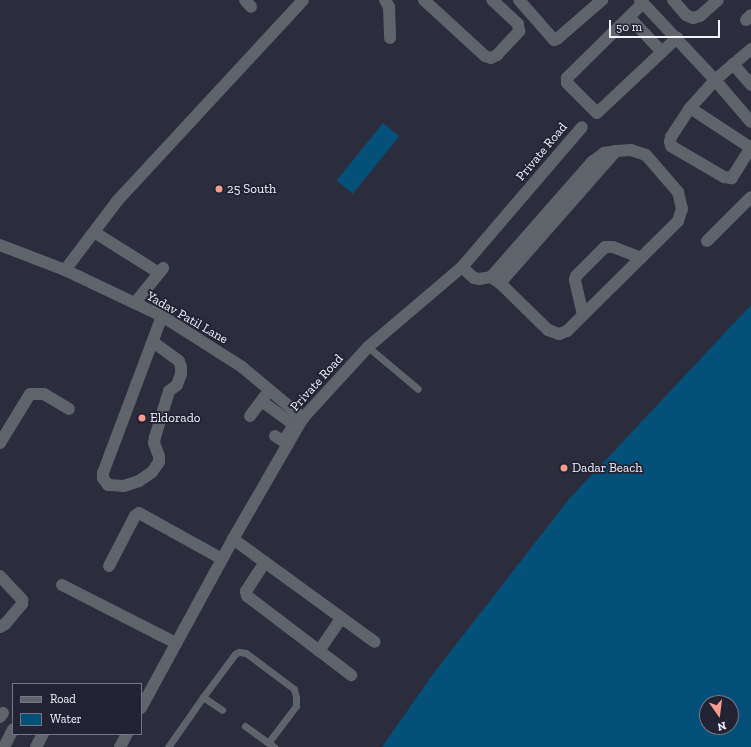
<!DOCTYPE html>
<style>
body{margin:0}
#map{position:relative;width:751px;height:747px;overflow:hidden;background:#2b2c3c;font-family:"Zilla Slab",serif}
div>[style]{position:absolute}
.water>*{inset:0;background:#035079;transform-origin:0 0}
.lane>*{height:7px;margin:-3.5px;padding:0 3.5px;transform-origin:3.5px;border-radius:3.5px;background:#5f636a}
.street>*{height:12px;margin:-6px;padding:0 6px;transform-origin:6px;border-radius:6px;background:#5f636a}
.dots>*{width:11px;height:11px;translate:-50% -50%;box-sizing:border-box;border:2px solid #222232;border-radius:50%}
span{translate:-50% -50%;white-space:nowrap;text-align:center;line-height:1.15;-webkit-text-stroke:3.5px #222232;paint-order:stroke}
.street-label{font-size:13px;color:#f3f3fe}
.poi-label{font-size:13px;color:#f3f3fe}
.left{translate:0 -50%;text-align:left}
.legend{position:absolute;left:12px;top:683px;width:130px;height:52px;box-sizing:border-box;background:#222232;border:1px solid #767684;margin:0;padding:5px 7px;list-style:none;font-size:12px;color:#f3f3fe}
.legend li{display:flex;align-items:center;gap:8px;height:20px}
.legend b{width:20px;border:1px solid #767684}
.north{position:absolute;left:699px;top:695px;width:40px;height:40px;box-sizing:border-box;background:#222232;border:1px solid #767684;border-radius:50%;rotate:166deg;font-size:11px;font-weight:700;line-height:16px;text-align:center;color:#f3f3fe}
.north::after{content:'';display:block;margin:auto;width:14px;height:18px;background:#f49d8c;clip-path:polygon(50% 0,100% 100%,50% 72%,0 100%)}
.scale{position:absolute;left:609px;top:20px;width:111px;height:18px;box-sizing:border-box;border:2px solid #f3f3fe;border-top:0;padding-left:5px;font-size:12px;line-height:14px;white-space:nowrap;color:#f3f3fe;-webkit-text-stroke:3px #222232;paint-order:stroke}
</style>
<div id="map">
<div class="water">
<div style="left:383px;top:123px;width:21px;height:74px;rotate:39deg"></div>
<div style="clip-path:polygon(evenodd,751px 305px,751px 747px,382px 747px,433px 674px,569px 499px,751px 305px,707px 703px,731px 703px,731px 727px,707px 727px,707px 703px)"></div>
</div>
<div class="lane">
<div style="left:368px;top:347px;width:65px;rotate:40deg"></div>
<div style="left:203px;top:697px;width:54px;rotate:-53.3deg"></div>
<div style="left:235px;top:654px;width:4px;rotate:-27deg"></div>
<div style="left:239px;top:652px;width:7px;rotate:8deg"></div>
<div style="left:246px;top:653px;width:60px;rotate:36.9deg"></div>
<div style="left:294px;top:689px;width:8px;rotate:76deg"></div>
<div style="left:296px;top:697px;width:9px;rotate:90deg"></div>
<div style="left:296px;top:706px;width:46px;rotate:127.1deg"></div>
<div style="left:245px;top:726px;width:36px;rotate:36deg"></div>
<div style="left:168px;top:747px;width:61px;rotate:-55deg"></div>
<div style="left:203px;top:697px;width:23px;rotate:34deg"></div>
</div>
<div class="street">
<div style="left:245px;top:0;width:9px;rotate:49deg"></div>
<div style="left:385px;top:0;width:8px;rotate:60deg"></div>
<div style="left:389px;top:7px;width:31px;rotate:88deg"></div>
<div style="left:424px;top:0;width:83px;rotate:42.6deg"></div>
<div style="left:485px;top:56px;width:6px;rotate:18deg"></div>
<div style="left:491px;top:58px;width:7px;rotate:-27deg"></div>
<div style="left:497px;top:55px;width:33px;rotate:-47deg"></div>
<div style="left:519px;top:31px;width:7px;rotate:-98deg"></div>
<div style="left:518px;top:24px;width:35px;rotate:-137deg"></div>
<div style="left:519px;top:0;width:53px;rotate:48.8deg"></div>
<div style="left:554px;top:40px;width:3px;rotate:-18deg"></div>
<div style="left:557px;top:39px;width:60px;rotate:-40.9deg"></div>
<div style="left:640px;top:0;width:110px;rotate:46.8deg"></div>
<div style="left:715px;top:80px;width:55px;rotate:49.4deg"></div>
<div style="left:673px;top:0;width:20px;rotate:49deg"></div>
<div style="left:686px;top:15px;width:8px;rotate:23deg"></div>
<div style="left:693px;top:18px;width:7px;rotate:-16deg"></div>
<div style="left:700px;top:16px;width:24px;rotate:-42deg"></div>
<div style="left:643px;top:3px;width:107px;rotate:135.4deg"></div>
<div style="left:567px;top:78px;width:5px;rotate:90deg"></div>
<div style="left:567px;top:83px;width:42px;rotate:45deg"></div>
<div style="left:597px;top:113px;width:110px;rotate:-43.2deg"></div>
<div style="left:629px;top:17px;width:48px;rotate:46.7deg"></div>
<div style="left:746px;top:20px;width:7px;rotate:-45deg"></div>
<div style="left:733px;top:64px;width:28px;rotate:49deg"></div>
<div style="left:690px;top:108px;width:69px;rotate:33.2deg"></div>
<div style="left:748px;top:146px;width:6px;rotate:90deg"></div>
<div style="left:748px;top:152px;width:31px;rotate:122deg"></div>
<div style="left:732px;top:178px;width:8px;rotate:-173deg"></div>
<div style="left:724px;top:177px;width:61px;rotate:-149.7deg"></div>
<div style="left:671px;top:146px;width:4px;rotate:-104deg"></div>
<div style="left:670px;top:142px;width:5px;rotate:-79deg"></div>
<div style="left:671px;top:137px;width:35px;rotate:-57deg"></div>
<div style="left:690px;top:108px;width:38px;rotate:-48deg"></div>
<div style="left:715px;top:80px;width:48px;rotate:-40.7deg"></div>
<div style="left:94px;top:232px;width:77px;rotate:32.2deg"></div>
<div style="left:707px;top:241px;width:62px;rotate:-45deg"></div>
<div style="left:0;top:245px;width:70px;rotate:21deg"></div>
<div style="left:65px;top:270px;width:107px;rotate:25.4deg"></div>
<div style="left:162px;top:316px;width:95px;rotate:32.5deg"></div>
<div style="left:242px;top:367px;width:80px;rotate:39.9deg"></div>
<div style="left:462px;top:267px;width:16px;rotate:43deg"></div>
<div style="left:474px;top:278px;width:5px;rotate:11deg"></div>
<div style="left:479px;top:279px;width:12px;rotate:-9deg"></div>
<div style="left:491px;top:277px;width:11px;rotate:34deg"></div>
<div style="left:500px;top:283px;width:67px;rotate:44.4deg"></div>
<div style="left:548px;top:330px;width:12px;rotate:20deg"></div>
<div style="left:559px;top:334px;width:9px;rotate:-21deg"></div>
<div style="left:567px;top:331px;width:156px;rotate:-44.7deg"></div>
<div style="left:678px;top:221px;width:13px;rotate:-72deg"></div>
<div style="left:682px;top:209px;width:17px;rotate:-103deg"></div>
<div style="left:678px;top:192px;width:49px;rotate:-130.9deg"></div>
<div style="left:646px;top:155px;width:16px;rotate:-162deg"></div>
<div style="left:631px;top:150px;width:15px;rotate:176deg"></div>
<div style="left:616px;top:151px;width:176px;rotate:131.3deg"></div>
<div style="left:65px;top:270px;width:88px;rotate:-52.9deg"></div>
<div style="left:118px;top:200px;width:272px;rotate:-47.2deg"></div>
<div style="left:491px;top:277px;width:154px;rotate:-48.7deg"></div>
<div style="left:593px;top:161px;width:14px;rotate:-36deg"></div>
<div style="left:604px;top:153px;width:12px;rotate:-9deg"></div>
<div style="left:135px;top:303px;width:45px;rotate:-51.3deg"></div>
<div style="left:583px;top:315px;width:36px;rotate:-103deg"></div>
<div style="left:575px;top:280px;width:4px;rotate:-76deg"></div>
<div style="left:576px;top:276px;width:41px;rotate:-45deg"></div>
<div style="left:605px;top:247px;width:8px"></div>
<div style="left:613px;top:247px;width:30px;rotate:21deg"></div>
<div style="left:153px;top:342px;width:32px;rotate:36deg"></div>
<div style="left:179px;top:361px;width:6px;rotate:72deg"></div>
<div style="left:181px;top:367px;width:7px;rotate:90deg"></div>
<div style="left:181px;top:374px;width:12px;rotate:110deg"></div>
<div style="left:177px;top:385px;width:10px;rotate:143deg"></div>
<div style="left:169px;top:391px;width:48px;rotate:106.9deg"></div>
<div style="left:155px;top:437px;width:6px;rotate:99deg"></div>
<div style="left:154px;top:443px;width:14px;rotate:69deg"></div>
<div style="left:159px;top:456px;width:6px;rotate:90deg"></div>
<div style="left:159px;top:462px;width:12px;rotate:125deg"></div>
<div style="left:152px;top:472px;width:16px;rotate:145deg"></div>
<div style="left:139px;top:481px;width:16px;rotate:162deg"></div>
<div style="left:124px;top:486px;width:16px;rotate:-176deg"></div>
<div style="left:108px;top:485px;width:9px;rotate:-126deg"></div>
<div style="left:103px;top:478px;width:5px;rotate:-90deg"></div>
<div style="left:103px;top:473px;width:168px;rotate:-69.4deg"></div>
<div style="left:264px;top:403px;width:34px;rotate:36deg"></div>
<div style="left:292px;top:423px;width:5px;rotate:90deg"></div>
<div style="left:292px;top:428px;width:9px;rotate:122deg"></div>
<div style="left:250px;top:416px;width:26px;rotate:-53deg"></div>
<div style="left:275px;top:436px;width:15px;rotate:32deg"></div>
<div style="left:0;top:443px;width:57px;rotate:-58.5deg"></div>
<div style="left:30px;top:394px;width:14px"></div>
<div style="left:44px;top:394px;width:29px;rotate:31deg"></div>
<div style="left:233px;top:539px;width:175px;rotate:36deg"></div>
<div style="left:265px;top:562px;width:35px;rotate:123deg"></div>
<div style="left:246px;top:591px;width:5px;rotate:79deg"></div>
<div style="left:247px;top:596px;width:131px;rotate:37.2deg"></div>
<div style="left:109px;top:566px;width:56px;rotate:-62.5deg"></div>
<div style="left:135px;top:516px;width:5px;rotate:-37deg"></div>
<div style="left:139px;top:513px;width:95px;rotate:29deg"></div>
<div style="left:0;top:576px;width:33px;rotate:47deg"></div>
<div style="left:22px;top:600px;width:4px;rotate:90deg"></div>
<div style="left:22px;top:604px;width:26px;rotate:130deg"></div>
<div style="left:5px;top:624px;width:6px;rotate:149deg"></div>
<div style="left:62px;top:585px;width:128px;rotate:27deg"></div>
<div style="left:319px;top:651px;width:40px;rotate:-56deg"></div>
<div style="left:141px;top:708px;width:192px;rotate:-61.4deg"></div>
<div style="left:233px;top:539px;width:140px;rotate:-60deg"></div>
<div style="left:303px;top:418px;width:96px;rotate:-47.5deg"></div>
<div style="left:368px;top:347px;width:123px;rotate:-40.4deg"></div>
<div style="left:462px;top:267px;width:184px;rotate:-49.4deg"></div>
<div style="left:0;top:717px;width:5px;rotate:-53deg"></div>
<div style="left:4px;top:747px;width:20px;rotate:-63deg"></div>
<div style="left:36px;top:747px;width:15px;rotate:-62deg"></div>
<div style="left:120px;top:747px;width:15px;rotate:-62deg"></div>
</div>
<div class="dots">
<div style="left:219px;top:189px;background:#f49d8c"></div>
<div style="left:142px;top:418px;background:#f49d8c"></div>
<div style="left:564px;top:468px;background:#f49d8c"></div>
</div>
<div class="street-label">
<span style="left:542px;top:152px;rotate:-50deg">Private Road</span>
<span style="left:187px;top:318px;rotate:30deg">Yadav Patil Lane</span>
<span style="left:317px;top:383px;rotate:-48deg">Private Road</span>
</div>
<div class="poi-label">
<span class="left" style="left:227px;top:189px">25 South</span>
<span class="left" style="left:150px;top:418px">Eldorado</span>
<span class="left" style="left:572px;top:468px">Dadar Beach</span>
</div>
<ul class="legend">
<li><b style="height:5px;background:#5f636a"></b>Road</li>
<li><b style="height:11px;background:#035079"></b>Water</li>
</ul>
<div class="north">N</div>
<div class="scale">50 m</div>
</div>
